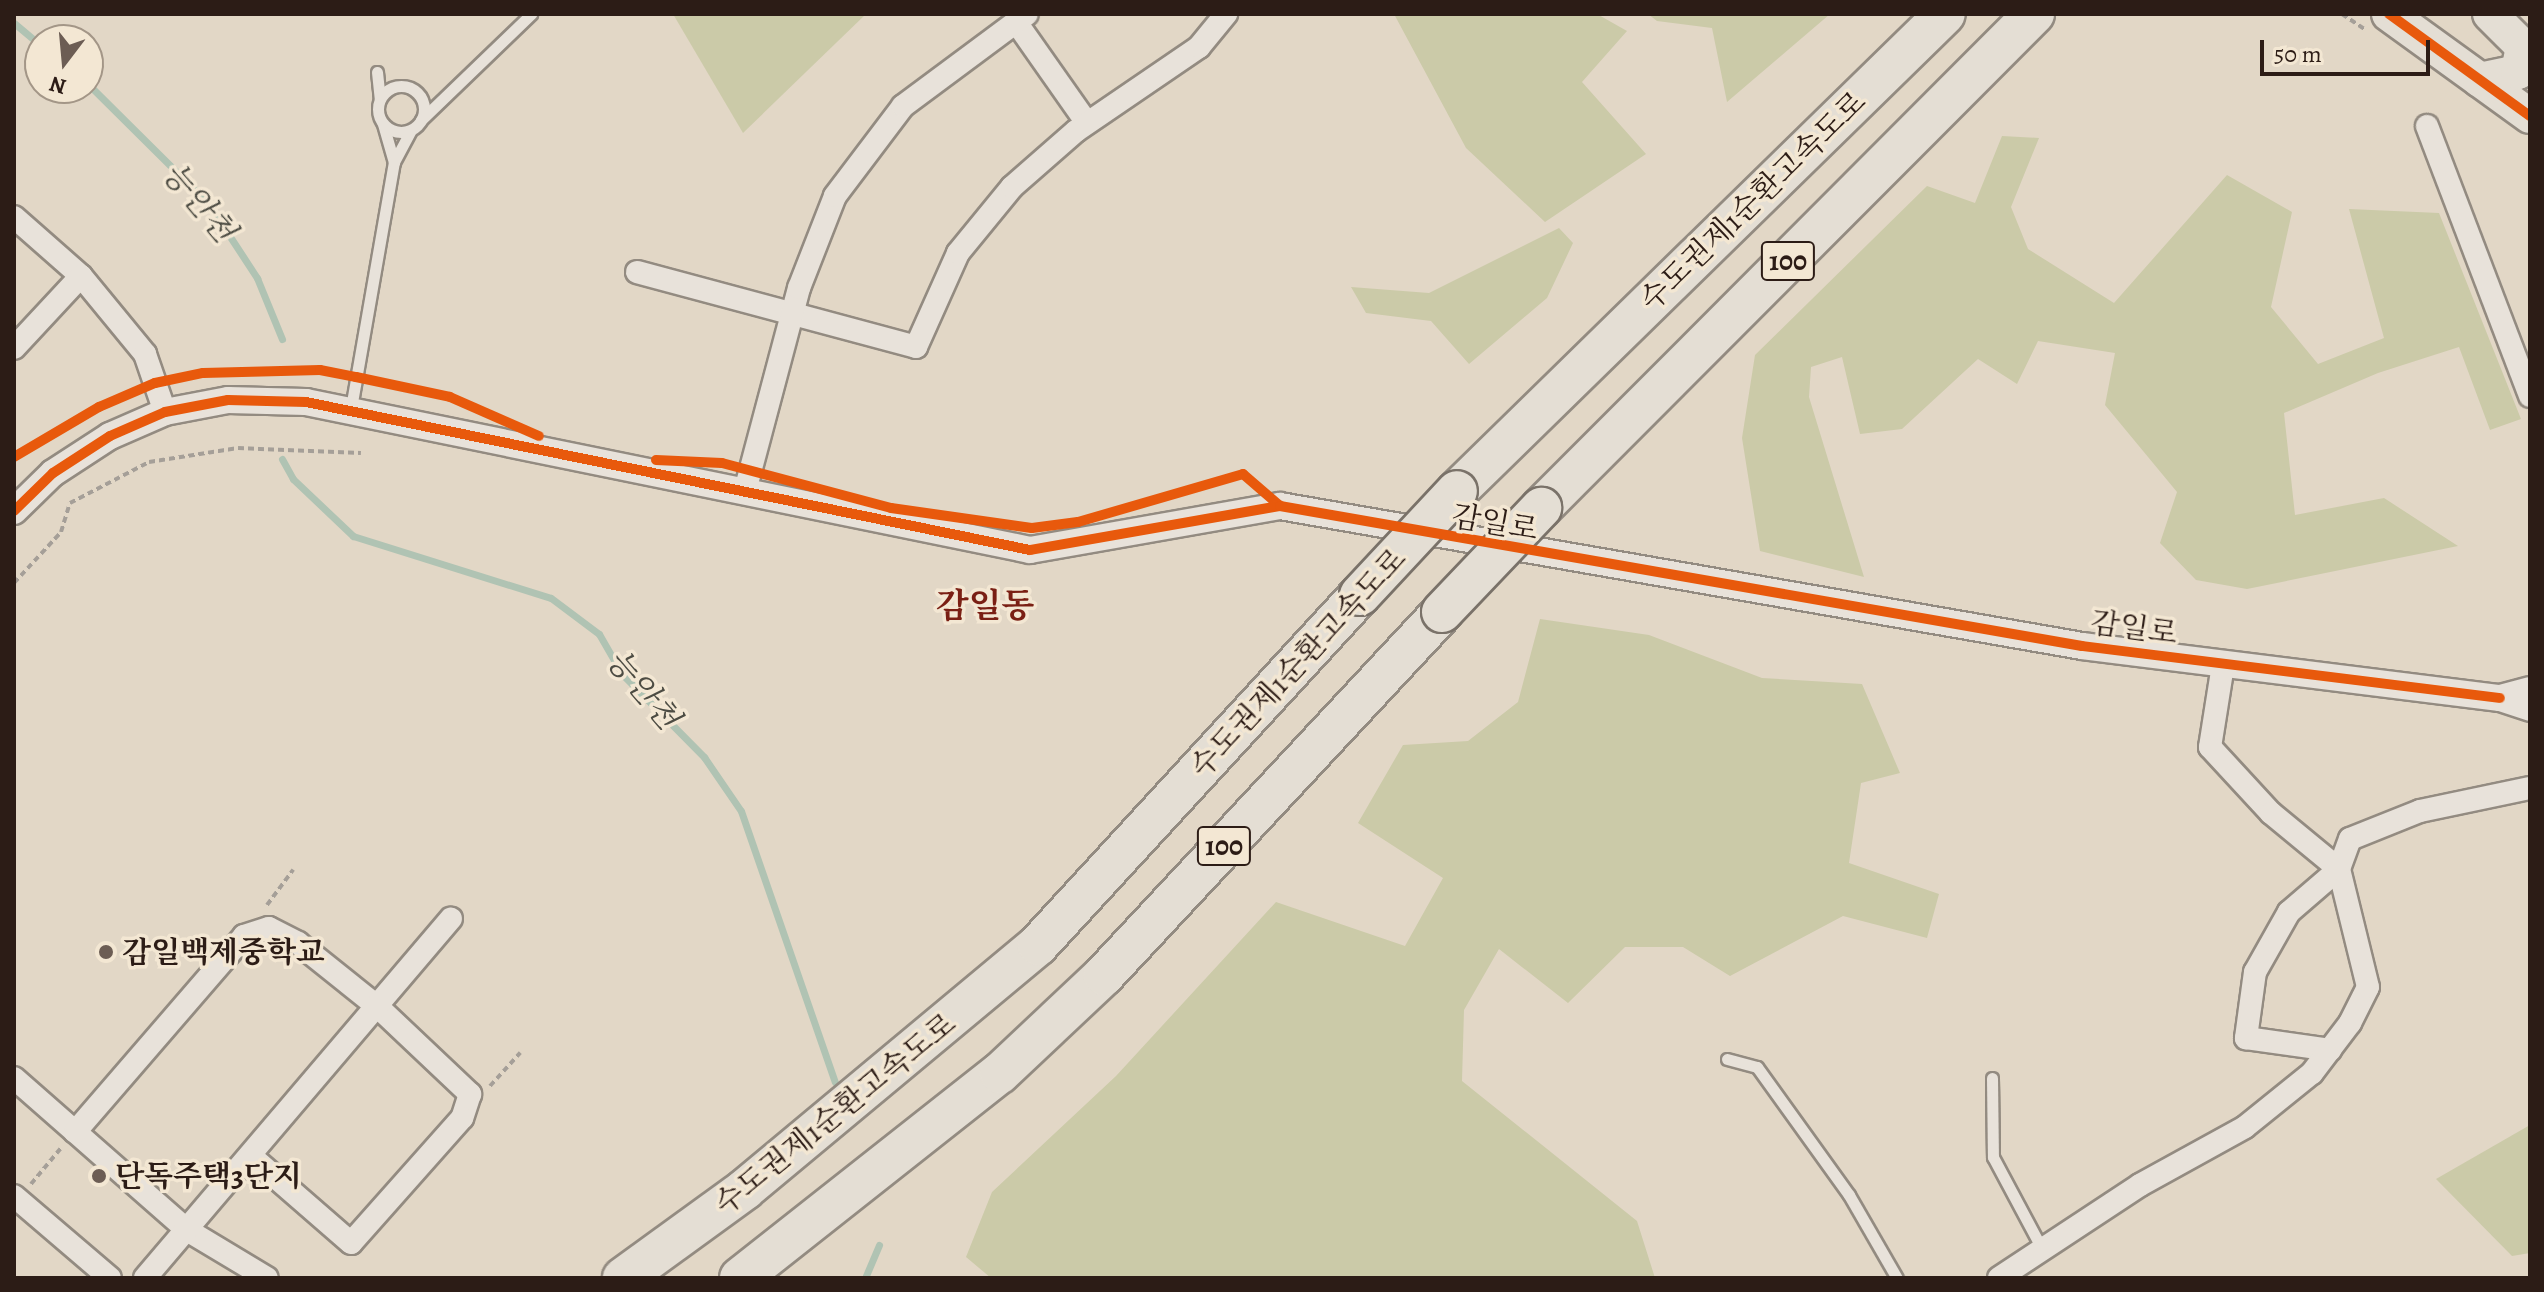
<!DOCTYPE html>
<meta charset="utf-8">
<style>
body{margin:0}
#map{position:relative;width:2544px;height:1292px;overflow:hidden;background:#e2d7c6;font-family:Alegreya,"Noto Serif KR",serif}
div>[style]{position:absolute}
.green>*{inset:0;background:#cbcaa8}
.stream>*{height:7px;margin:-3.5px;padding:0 3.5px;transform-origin:3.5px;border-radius:3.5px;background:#b0c3b3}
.path>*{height:4px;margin-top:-2px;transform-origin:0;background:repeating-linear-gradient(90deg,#a59f98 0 6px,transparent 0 10px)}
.roads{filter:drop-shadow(2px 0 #938b81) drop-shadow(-2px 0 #938b81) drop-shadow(0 2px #938b81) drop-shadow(0 -2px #938b81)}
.service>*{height:11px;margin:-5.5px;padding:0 5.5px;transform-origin:5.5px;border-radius:5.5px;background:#e8e2da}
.service>.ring{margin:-5.5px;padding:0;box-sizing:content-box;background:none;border:11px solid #e8e2da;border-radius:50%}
.minor>*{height:22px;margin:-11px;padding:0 11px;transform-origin:11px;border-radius:11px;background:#e8e2da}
.tertiary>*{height:26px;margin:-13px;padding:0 13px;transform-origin:13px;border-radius:13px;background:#e8e2da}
.primary>*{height:34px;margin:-17px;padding:0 17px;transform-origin:17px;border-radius:17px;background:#e4ded4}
.motorway>*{height:40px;margin:-20px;padding:0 20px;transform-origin:20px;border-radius:20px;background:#e4ded4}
.bridges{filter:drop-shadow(2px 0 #7a7269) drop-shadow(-2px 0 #7a7269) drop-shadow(0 2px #7a7269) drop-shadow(0 -2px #7a7269)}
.motorway-bridge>*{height:40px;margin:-20px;padding:0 20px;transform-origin:20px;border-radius:20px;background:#e4ded4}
.cycleway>*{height:10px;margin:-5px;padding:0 5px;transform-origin:5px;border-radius:5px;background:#e8590c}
.dots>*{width:22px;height:22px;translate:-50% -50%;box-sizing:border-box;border:4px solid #f3e7d3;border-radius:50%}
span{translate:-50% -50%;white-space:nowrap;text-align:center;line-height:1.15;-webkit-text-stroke:7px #f3e7d3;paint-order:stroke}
.shield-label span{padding:2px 6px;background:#f3e7d3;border:2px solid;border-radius:6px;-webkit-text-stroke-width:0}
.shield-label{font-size:28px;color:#2c1c16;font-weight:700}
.street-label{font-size:30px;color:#2c1c16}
.poi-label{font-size:30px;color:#2c1c16;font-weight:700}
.left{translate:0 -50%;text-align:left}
.water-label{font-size:32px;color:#4d4c43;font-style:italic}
.quarter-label{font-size:34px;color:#7a1f14;font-weight:700}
.frame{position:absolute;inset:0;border:16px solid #2c1c16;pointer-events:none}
.north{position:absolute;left:24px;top:24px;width:80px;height:80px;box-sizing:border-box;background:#f3e7d3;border:2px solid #a39687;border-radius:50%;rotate:196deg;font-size:22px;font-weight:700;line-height:32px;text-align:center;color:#2c1c16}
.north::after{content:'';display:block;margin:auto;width:28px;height:36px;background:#6c5d54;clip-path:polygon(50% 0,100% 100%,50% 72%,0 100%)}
.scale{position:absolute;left:2260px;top:40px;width:170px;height:36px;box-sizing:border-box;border:4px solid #2c1c16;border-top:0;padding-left:10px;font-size:24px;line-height:28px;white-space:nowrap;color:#2c1c16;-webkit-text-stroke:6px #f3e7d3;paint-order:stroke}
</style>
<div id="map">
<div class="green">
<div style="clip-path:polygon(673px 14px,866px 14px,743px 133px)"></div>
<div style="clip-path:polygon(1394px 14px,1597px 14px,1627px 31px,1582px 82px,1646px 154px,1545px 222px,1466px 148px)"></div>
<div style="clip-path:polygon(1648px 14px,1830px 14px,1727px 102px,1712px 28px,1657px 21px)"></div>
<div style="clip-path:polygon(2002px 136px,2039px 138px,2011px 207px,2028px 249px,2114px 303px,2227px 175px,2292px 212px,2271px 307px,2318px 364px,2384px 338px,2349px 209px,2439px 213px,2521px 419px,2490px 430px,2459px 347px,2378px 373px,2284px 413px,2295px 515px,2384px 498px,2458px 546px,2247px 589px,2196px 580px,2160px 543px,2177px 492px,2105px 405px,2115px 353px,2038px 341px,2017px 384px,1978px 359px,1902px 429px,1860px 434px,1842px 357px,1811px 367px,1809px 397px,1864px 577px,1760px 551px,1742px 438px,1755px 355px,1927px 186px,1975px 203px)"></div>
<div style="clip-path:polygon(1559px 228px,1573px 243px,1547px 298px,1469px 364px,1431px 321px,1366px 313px,1351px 287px,1429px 293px)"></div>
<div style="clip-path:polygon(1540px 619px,1649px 635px,1762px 678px,1862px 684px,1900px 773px,1861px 783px,1849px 863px,1939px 894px,1927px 938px,1843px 916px,1730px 976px,1683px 947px,1625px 947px,1568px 1003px,1499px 949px,1464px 1010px,1462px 1081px,1637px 1221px,1655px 1278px,991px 1278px,966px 1257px,992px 1192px,1116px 1076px,1276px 902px,1405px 946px,1443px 878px,1358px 823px,1403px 745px,1468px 741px,1518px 702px)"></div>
<div style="clip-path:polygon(2530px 1125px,2530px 1253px,2512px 1256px,2436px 1179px)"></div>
</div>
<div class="stream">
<div style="left:14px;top:23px;width:34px;rotate:40deg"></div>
<div style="left:88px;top:84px;width:169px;rotate:44.8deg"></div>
<div style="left:208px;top:203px;width:90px;rotate:56.8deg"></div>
<div style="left:257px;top:278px;width:66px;rotate:67.7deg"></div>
<div style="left:282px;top:459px;width:23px;rotate:61deg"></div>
<div style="left:293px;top:479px;width:83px;rotate:43.5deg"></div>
<div style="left:353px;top:536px;width:207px;rotate:17.4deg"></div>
<div style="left:551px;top:598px;width:60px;rotate:36.9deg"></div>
<div style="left:599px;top:634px;width:46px;rotate:60.1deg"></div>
<div style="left:622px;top:674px;width:117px;rotate:45.3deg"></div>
<div style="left:704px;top:757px;width:65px;rotate:55.6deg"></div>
<div style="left:741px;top:811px;width:287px;rotate:70.9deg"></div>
<div style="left:865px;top:1278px;width:36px;rotate:-67deg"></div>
</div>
<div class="path">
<div style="left:2342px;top:14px;width:29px;rotate:34deg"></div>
<div style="left:14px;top:583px;width:69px;rotate:-47.3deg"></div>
<div style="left:61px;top:532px;width:30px;rotate:-73deg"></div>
<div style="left:70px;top:503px;width:89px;rotate:-27.4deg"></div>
<div style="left:149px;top:462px;width:90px;rotate:-8.9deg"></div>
<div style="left:238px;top:448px;width:123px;rotate:2.3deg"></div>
<div style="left:267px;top:905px;width:44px;rotate:-53.4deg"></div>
<div style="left:490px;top:1086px;width:45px;rotate:-47.7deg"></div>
<div style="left:31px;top:1184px;width:47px;rotate:-50.2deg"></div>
</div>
<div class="roads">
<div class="service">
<div style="left:377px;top:72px;width:27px;rotate:84deg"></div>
<div class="ring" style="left:378px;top:86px;width:35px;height:35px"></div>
<div style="left:421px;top:120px;width:153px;rotate:-43.9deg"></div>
<div style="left:383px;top:124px;width:40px;rotate:74deg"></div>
<div style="left:351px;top:408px;width:250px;rotate:-80.1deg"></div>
<div style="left:394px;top:162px;width:36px;rotate:-62deg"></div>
<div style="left:1727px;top:1059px;width:31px;rotate:15deg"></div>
<div style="left:1757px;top:1067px;width:158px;rotate:54.3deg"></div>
<div style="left:1849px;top:1195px;width:96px;rotate:60deg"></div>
<div style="left:1992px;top:1078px;width:79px;rotate:89.3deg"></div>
<div style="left:1993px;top:1157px;width:102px;rotate:61.9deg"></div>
</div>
<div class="minor">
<div style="left:1016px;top:22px;width:123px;rotate:54.9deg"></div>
<div style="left:2427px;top:126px;width:289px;rotate:69.1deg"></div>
<div style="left:14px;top:217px;width:89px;rotate:41.4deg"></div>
<div style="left:81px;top:276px;width:98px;rotate:132.9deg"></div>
<div style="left:637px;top:272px;width:289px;rotate:15deg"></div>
<div style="left:916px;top:347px;width:103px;rotate:-65.9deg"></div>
<div style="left:958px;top:253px;width:85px;rotate:-50.7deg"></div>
<div style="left:1012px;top:187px;width:85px;rotate:-41.2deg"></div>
<div style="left:1076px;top:131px;width:149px;rotate:-34.3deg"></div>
<div style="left:1199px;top:47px;width:43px;rotate:-50.7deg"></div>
<div style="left:81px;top:276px;width:101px;rotate:50.6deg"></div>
<div style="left:145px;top:354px;width:61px;rotate:71deg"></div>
<div style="left:745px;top:491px;width:210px;rotate:-75.1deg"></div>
<div style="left:799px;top:288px;width:99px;rotate:-68.6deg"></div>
<div style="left:835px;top:196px;width:113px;rotate:-52.9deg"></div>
<div style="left:903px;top:106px;width:154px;rotate:-36.6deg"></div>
<div style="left:2223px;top:665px;width:83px;rotate:99deg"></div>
<div style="left:2210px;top:747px;width:90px;rotate:47.3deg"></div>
<div style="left:2271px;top:813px;width:88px;rotate:39.5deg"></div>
<div style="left:2339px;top:869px;width:66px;rotate:139.3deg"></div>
<div style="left:2289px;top:912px;width:69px;rotate:119.5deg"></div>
<div style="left:2255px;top:972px;width:67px;rotate:97.8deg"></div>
<div style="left:2246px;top:1038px;width:85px;rotate:8.1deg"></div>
<div style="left:14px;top:1078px;width:230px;rotate:41.3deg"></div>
<div style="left:187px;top:1230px;width:93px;rotate:31deg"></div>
<div style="left:75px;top:1132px;width:259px;rotate:-49.2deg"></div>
<div style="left:244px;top:936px;width:26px;rotate:-18deg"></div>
<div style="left:269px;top:928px;width:33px;rotate:27deg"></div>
<div style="left:298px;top:943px;width:102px;rotate:38.7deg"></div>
<div style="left:378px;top:1007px;width:127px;rotate:43.4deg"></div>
<div style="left:470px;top:1094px;width:25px;rotate:108deg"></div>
<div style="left:462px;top:1118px;width:167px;rotate:131.6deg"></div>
<div style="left:351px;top:1243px;width:133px;rotate:-139deg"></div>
<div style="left:14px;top:1196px;width:126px;rotate:40.5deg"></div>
<div style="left:145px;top:1278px;width:472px;rotate:-49.6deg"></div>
<div style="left:1999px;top:1278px;width:169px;rotate:-33.4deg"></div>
<div style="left:2140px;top:1185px;width:120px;rotate:-28.9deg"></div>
<div style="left:2245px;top:1127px;width:86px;rotate:-38.9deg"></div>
<div style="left:2312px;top:1073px;width:63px;rotate:-52.8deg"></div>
<div style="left:2350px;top:1023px;width:40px;rotate:-63.4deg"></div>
<div style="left:2368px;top:987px;width:122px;rotate:-103.8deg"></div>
<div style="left:2339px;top:869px;width:32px;rotate:-70deg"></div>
<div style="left:2350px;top:839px;width:75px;rotate:-21.8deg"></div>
<div style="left:2420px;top:811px;width:112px;rotate:-11.8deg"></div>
</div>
<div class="tertiary">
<div style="left:14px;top:511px;width:54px;rotate:-44.3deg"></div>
<div style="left:53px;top:473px;width:68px;rotate:-33deg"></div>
<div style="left:110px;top:436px;width:60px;rotate:-23.6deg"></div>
<div style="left:165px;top:412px;width:64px;rotate:-10.8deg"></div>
<div style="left:228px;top:400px;width:78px;rotate:1.5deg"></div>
<div style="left:306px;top:402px;width:739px;rotate:11.55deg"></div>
<div style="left:1030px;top:550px;width:254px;rotate:-10deg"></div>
<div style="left:1280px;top:506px;width:814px;rotate:9.9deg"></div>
<div style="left:2082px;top:646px;width:421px;rotate:7.1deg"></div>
<div style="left:2530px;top:690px;width:31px;rotate:165deg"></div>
<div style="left:2500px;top:698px;width:32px;rotate:18deg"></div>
</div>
<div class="primary">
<div style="left:2389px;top:14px;width:174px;rotate:35.9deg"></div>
<div style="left:2490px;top:14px;width:57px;rotate:45deg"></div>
<div style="left:2480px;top:80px;width:39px;rotate:-12deg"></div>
<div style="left:2518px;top:72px;width:25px;rotate:-79deg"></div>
</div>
<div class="motorway">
<div style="left:1457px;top:491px;width:682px;rotate:-44.35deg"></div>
<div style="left:1541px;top:508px;width:698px;rotate:-45.06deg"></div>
<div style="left:623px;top:1278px;width:150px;rotate:-36deg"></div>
<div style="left:744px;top:1190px;width:383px;rotate:-39.8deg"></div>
<div style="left:1038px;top:945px;width:476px;rotate:-47.4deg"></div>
<div style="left:740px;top:1278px;width:331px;rotate:-38.3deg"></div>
<div style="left:1000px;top:1073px;width:143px;rotate:-43.3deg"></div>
<div style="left:1104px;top:975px;width:496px;rotate:-47deg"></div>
</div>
</div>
<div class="bridges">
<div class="motorway-bridge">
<div style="left:1360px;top:595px;width:142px;rotate:-47deg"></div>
<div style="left:1442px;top:612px;width:144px;rotate:-46.4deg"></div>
</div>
</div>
<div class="cycleway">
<div style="left:2389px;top:14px;width:174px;rotate:35.9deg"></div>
<div style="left:14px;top:457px;width:99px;rotate:-30.5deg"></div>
<div style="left:99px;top:407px;width:61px;rotate:-23.2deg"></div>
<div style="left:155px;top:383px;width:49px;rotate:-11.8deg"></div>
<div style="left:203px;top:373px;width:117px;rotate:-1.5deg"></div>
<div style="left:320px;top:370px;width:37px;rotate:11deg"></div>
<div style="left:356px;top:377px;width:96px;rotate:12deg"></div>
<div style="left:450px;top:397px;width:97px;rotate:23.7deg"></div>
<div style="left:656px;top:460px;width:66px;rotate:2.6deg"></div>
<div style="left:722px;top:463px;width:175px;rotate:14.9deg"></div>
<div style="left:891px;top:508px;width:142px;rotate:8.1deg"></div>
<div style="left:1032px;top:528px;width:46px;rotate:-7.4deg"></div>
<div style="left:1078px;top:522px;width:172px;rotate:-16.2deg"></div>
<div style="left:1243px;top:474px;width:49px;rotate:40.9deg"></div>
<div style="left:14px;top:511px;width:54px;rotate:-44.3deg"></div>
<div style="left:53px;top:473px;width:68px;rotate:-33deg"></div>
<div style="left:110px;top:436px;width:60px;rotate:-23.6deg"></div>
<div style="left:165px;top:412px;width:64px;rotate:-10.8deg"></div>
<div style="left:228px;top:400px;width:78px;rotate:1.5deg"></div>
<div style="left:306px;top:402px;width:739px;rotate:11.55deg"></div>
<div style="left:1030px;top:550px;width:254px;rotate:-10deg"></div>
<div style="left:1280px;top:506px;width:814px;rotate:9.9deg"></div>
<div style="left:2082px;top:646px;width:421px;rotate:7.1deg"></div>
</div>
<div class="dots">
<div style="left:106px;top:952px;background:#6c5d54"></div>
<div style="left:99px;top:1176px;background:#6c5d54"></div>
</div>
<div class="shield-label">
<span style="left:1788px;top:261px">100</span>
<span style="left:1224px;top:846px">100</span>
</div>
<div class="street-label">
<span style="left:1753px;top:201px;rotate:-44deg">수도권제1순환고속도로</span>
<span style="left:1495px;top:523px;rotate:10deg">감일로</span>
<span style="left:2134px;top:628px;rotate:8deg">감일로</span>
<span style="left:1298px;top:663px;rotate:-47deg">수도권제1순환고속도로</span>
<span style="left:835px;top:1114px;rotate:-39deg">수도권제1순환고속도로</span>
</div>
<div class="poi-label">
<span class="left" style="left:122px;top:952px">감일백제중학교</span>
<span class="left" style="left:115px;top:1176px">단독주택3단지</span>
</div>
<div class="water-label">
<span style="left:199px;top:202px;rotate:50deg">능안천</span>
<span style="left:643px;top:689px;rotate:50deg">능안천</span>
</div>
<div class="quarter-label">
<span style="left:985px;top:606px">감일동</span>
</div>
<div class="frame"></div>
<div class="north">N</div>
<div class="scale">50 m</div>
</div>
